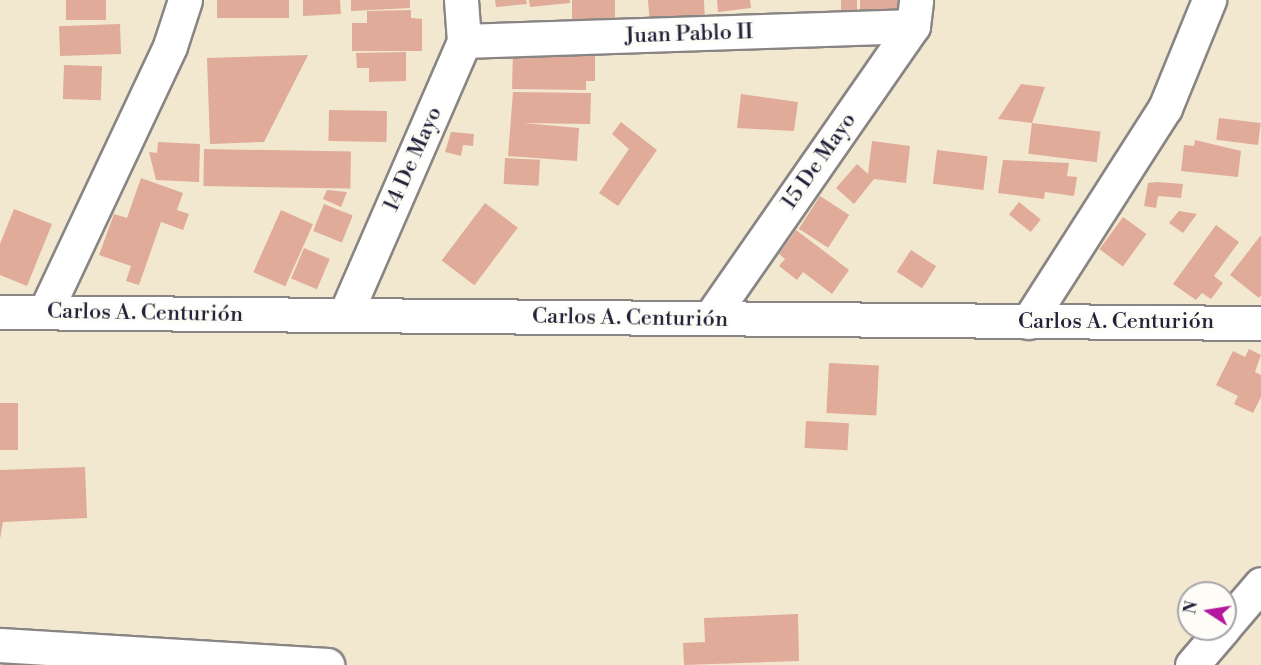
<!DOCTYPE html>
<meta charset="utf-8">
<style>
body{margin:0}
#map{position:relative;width:1261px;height:665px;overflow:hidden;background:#f2e8cf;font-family:"Libre Bodoni",serif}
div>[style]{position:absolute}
.building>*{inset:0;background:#e0ab99;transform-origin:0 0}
.roads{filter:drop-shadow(2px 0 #8a8585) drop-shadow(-2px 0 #8a8585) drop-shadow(0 2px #8a8585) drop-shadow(0 -2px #8a8585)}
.minor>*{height:33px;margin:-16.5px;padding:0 16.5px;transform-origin:16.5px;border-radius:16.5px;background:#fff}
span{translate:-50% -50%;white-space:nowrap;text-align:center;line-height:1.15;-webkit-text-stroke:6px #fdfcf7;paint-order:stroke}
.street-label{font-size:22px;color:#22223b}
.north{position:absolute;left:1177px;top:581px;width:60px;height:60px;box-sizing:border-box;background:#fdfcf7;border:2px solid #a5a5ac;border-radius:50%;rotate:282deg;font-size:16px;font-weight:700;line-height:24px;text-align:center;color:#22223b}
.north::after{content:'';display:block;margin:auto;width:21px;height:27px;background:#b5179e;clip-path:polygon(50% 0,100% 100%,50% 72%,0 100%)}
</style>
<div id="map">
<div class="building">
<div style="left:66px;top:0;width:40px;height:20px"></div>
<div style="left:217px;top:0;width:72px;height:18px"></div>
<div style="clip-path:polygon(303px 0,340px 0,341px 14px,303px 16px)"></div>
<div style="clip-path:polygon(351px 0,410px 0,410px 8px,351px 11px)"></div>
<div style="clip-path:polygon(495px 0,526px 0,527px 4px,496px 7px)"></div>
<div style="clip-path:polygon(529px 0,570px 0,570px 3px,530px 7px)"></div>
<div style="left:572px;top:0;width:43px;height:27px"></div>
<div style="clip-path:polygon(648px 0,704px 0,705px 22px,650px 26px)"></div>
<div style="clip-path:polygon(717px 0,750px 0,751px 8px,718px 12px)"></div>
<div style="left:841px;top:0;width:16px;height:20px"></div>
<div style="left:860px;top:0;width:48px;height:19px"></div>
<div style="clip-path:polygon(411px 10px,411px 18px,422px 19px,422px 51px,352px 51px,352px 23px,367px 23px,367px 11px)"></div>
<div style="left:120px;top:24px;width:30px;height:61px;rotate:88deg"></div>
<div style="clip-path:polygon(513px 51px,595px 52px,595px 81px,586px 81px,586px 90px,512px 89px)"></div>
<div style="clip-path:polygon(406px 52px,406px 81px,369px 82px,369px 68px,357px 68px,356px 53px)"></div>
<div style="clip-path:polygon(308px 55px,264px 142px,210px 144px,207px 58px)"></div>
<div style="left:64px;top:65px;width:38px;height:34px;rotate:2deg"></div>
<div style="clip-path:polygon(1021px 84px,1045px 87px,1032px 123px,998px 119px)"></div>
<div style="clip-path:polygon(513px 92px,591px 93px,590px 124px,523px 123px,579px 128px,577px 161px,508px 156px)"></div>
<div style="clip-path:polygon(741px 94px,798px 102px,794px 131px,737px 128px)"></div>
<div style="left:329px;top:110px;width:58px;height:31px;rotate:1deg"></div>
<div style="left:1219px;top:118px;width:42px;height:22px;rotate:7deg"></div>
<div style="clip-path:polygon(621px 122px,657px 150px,618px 206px,599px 193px,629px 149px,612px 134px)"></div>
<div style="left:1032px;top:123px;width:69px;height:31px;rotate:7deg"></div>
<div style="clip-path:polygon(451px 132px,474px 134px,473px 146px,463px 145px,461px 156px,445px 152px)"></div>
<div style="clip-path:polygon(1195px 140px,1241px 151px,1238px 177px,1181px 171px,1184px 145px,1194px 146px)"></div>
<div style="clip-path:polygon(872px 141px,910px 146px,906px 183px,874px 179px,854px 204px,836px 188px,857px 164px,868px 174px)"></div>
<div style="clip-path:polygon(158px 142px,200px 144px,199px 182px,156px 180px,149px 152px,157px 153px)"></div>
<div style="left:204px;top:149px;width:147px;height:37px;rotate:1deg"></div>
<div style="left:937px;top:150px;width:51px;height:34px;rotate:7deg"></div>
<div style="left:505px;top:158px;width:35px;height:26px;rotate:3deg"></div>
<div style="clip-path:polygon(1003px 160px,1069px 163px,1067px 176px,1077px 177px,1074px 196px,1045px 192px,1044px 199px,998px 193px)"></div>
<div style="clip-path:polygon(141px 178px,183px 193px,177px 210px,189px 214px,183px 230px,161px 222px,139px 285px,126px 281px,131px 266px,99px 255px,114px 214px,127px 218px)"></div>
<div style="clip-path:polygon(1157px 182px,1183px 184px,1181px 198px,1158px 196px,1156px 208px,1144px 206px,1148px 183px)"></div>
<div style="clip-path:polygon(327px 190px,347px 192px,341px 207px,323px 199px)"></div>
<div style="left:820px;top:196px;width:35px;height:39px;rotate:33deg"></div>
<div style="left:1019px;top:202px;width:28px;height:16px;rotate:39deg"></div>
<div style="left:485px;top:203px;width:41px;height:72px;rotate:37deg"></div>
<div style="left:324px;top:204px;width:31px;height:29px;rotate:22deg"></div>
<div style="clip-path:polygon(14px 209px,52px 224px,27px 286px,0 275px,0 244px)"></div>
<div style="left:281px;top:210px;width:35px;height:68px;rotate:24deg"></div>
<div style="clip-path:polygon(1179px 211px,1197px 214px,1183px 233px,1169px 223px)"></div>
<div style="left:1123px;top:217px;width:29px;height:40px;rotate:36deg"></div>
<div style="clip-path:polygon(1216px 225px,1239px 242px,1214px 276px,1223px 283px,1211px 299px,1202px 293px,1196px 300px,1173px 284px)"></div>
<div style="clip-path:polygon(796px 230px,849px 270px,832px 294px,803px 272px,797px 280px,779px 266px,785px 259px,779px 254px)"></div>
<div style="clip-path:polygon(1261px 235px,1261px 295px,1259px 298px,1230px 275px)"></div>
<div style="left:304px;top:248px;width:28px;height:33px;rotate:23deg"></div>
<div style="left:911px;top:250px;width:30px;height:26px;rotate:33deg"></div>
<div style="clip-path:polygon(1249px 349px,1261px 355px,1255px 372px,1261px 375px,1261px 397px,1253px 413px,1234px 404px,1238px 396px,1216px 385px,1233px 351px,1245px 357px)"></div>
<div style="left:829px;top:363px;width:50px;height:50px;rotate:3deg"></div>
<div style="left:0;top:403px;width:18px;height:47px"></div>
<div style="left:806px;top:421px;width:43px;height:27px;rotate:3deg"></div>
<div style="clip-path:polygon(85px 467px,87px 518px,3px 522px,0 539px,0 470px)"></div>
<div style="clip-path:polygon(798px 614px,799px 661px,684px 665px,683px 643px,705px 642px,704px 618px)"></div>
</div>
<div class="roads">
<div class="minor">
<div style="left:464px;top:41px;width:449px;rotate:-1.9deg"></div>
<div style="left:0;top:312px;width:1261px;rotate:0.5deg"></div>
<div style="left:45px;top:312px;width:294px;rotate:-64.8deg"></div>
<div style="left:170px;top:46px;width:48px;rotate:-71.9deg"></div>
<div style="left:345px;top:315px;width:299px;rotate:-66.5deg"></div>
<div style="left:464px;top:41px;width:41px;rotate:-94.2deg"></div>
<div style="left:710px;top:318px;width:356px;rotate:-55.2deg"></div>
<div style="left:913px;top:26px;width:26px;rotate:-83deg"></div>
<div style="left:1028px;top:322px;width:254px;rotate:-57.4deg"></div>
<div style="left:1165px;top:108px;width:117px;rotate:-67.8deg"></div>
<div style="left:1225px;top:626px;width:55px;rotate:-49.4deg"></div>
<div style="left:0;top:645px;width:328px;rotate:3.5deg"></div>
<div style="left:1192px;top:665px;width:48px;rotate:-49.3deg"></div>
</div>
</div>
<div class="street-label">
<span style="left:689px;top:34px;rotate:-2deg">Juan Pablo II</span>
<span style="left:413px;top:159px;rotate:-66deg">14 De Mayo</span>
<span style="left:819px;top:161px;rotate:-55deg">15 De Mayo</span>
<span style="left:145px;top:313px;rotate:1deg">Carlos A. Centurión</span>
<span style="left:630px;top:318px;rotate:1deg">Carlos A. Centurión</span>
<span style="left:1116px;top:322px">Carlos A. Centurión</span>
</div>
<div class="north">N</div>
</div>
